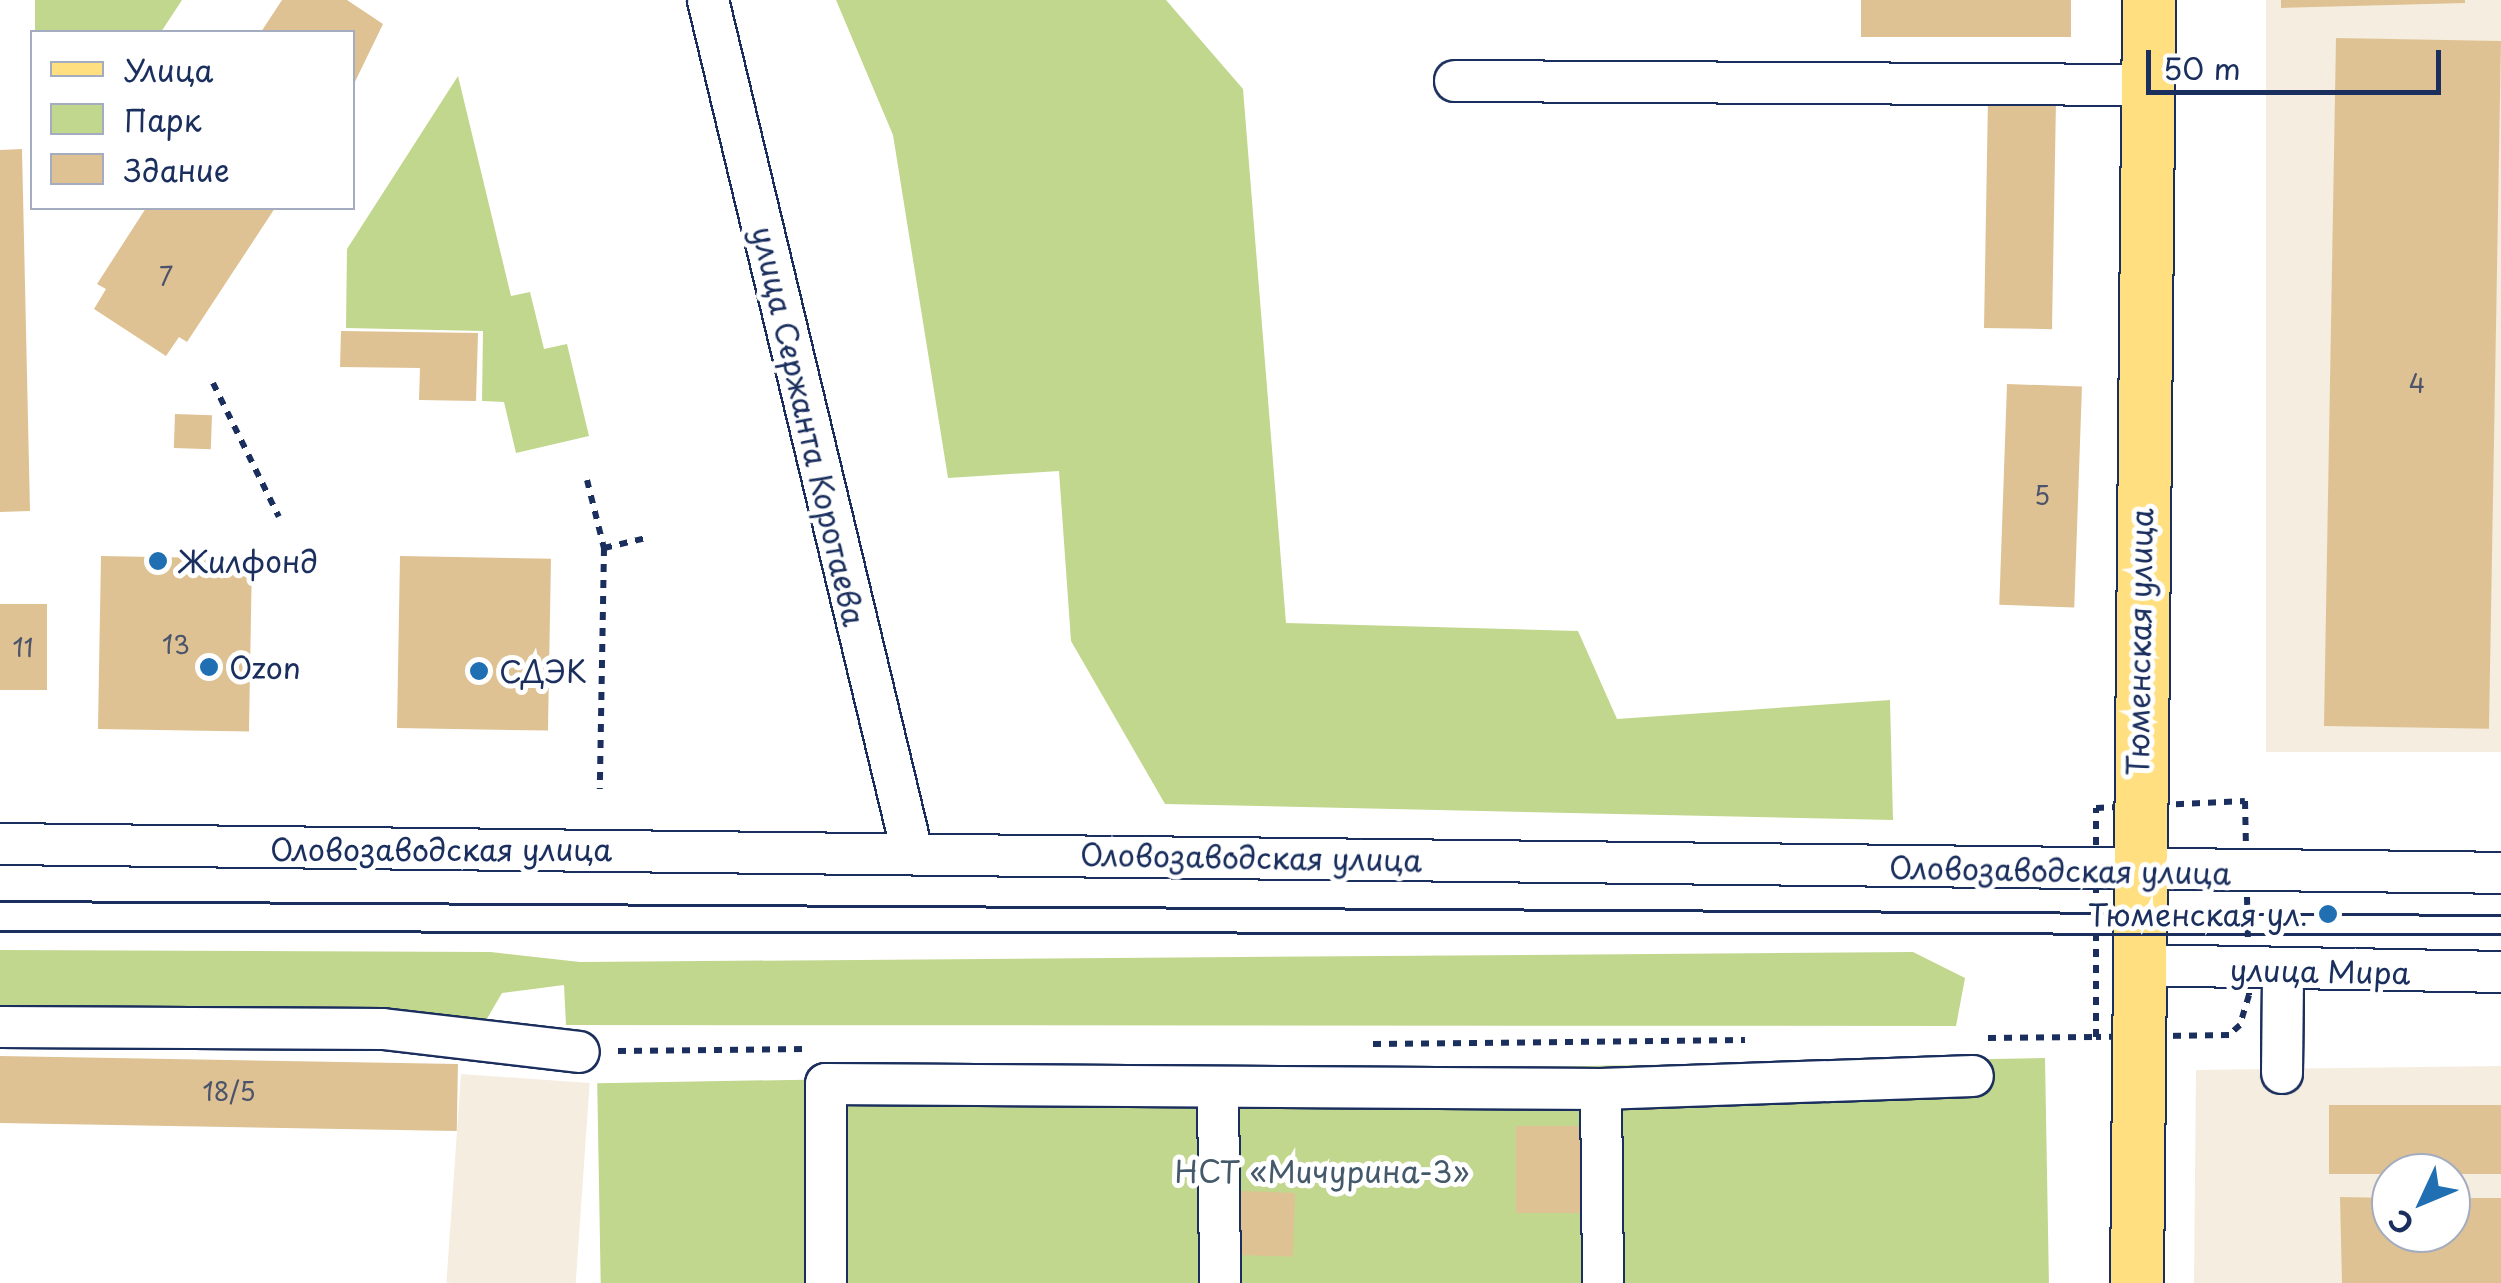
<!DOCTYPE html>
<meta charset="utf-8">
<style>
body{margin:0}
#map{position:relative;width:2501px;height:1283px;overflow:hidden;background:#fff;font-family:"Playpen Sans",sans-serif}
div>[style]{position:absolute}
.built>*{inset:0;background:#f5eddf;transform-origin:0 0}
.green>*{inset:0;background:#c1d78d;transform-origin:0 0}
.building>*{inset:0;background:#dfc293;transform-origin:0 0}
.path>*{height:6px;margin-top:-3px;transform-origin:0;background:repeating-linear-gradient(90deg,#1b2f5e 0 8px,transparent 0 16px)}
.roads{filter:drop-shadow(2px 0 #1b2f5e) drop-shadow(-2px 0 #1b2f5e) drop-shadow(0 2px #1b2f5e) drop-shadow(0 -2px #1b2f5e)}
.minor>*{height:40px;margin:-20px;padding:0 20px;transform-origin:20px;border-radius:20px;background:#fff}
.major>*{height:52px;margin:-26px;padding:0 26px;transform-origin:26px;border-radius:26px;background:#ffdf80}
.tram>*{height:2.5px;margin:-1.25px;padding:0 1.25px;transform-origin:1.25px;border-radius:1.25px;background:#1b2f5e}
.dots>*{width:28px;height:28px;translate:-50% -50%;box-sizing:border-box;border:5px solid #fff;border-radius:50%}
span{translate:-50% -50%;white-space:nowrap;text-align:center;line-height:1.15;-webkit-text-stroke:10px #fff;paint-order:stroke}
.number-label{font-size:25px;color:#4c546b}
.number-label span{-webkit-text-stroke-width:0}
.street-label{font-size:30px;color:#1b2f5e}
.poi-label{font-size:30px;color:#1b2f5e}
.left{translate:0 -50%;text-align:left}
.right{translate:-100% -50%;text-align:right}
.park-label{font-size:30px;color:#44596a}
.legend{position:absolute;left:30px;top:30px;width:325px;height:180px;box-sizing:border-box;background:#fff;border:2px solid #a4acbf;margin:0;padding:12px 18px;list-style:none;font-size:30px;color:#1b2f5e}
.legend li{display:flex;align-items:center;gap:20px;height:50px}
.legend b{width:50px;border:2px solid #a4acbf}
.north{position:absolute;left:2371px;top:1153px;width:100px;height:100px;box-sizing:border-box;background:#fff;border:2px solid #a4acbf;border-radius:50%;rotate:226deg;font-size:28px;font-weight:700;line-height:40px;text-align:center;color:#1b2f5e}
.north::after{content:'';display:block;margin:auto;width:35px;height:45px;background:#1f6fb2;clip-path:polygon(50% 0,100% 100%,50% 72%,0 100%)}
.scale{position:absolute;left:2146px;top:50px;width:295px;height:45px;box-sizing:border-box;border:5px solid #1b2f5e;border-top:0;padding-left:12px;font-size:30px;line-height:35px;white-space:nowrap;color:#1b2f5e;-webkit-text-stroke:8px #fff;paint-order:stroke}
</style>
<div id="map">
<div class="built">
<div style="left:2266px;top:0;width:235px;height:752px"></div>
<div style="clip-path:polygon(evenodd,2501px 1066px,2501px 1283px,2194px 1283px,2196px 1070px,2501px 1066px,2391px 1173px,2451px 1173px,2451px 1233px,2391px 1233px,2391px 1173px)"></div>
<div style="left:461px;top:1074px;width:129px;height:209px;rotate:4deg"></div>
</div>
<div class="green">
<div style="clip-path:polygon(35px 0,182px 0,161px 32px,35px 32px)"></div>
<div style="clip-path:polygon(836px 0,1166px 0,1243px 89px,1286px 623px,1578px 631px,1617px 719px,1890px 700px,1893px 820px,1165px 804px,1071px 641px,1059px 471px,948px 478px,893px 135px)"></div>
<div style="clip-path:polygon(458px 76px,511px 296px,530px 292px,544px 349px,567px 344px,589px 436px,516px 453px,504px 402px,482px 401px,483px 331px,346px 328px,347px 249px)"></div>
<div style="clip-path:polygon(0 950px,491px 952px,580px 962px,1913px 952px,1965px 978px,1956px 1026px,566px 1025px,564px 985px,502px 993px,485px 1022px,0 1006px)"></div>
<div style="left:2045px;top:1058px;width:225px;height:1448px;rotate:89deg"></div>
</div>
<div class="building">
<div style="clip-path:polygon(282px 0,347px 0,383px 24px,352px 88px,352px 32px,261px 32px)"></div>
<div style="left:1861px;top:0;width:210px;height:37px"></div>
<div style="clip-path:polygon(2281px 0,2465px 0,2465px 3px,2281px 8px)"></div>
<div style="left:2336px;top:38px;width:165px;height:688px;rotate:1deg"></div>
<div style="left:1988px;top:99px;width:68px;height:229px;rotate:1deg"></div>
<div style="clip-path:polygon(22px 149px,30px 511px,0 512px,0 150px)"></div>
<div style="clip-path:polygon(146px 208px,275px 208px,187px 342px,179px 337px,166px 356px,94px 309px,106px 289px,97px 284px)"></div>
<div style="clip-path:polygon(341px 331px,478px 333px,476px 401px,419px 400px,420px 368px,340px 367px)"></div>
<div style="left:2007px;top:384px;width:75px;height:221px;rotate:2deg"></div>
<div style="left:175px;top:414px;width:37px;height:34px;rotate:2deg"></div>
<div style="left:101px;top:556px;width:151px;height:173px;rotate:1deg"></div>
<div style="left:400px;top:556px;width:151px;height:172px;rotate:1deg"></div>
<div style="left:0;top:604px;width:47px;height:86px"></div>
<div style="left:0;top:1056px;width:458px;height:67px;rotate:1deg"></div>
<div style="left:2501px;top:1105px;width:69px;height:172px;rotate:90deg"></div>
<div style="left:1516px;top:1126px;width:67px;height:87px"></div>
<div style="left:1241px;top:1191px;width:54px;height:64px;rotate:2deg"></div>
<div style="clip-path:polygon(2340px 1197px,2391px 1198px,2391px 1233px,2451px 1233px,2451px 1198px,2501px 1198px,2501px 1283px,2342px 1283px)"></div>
</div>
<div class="path">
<div style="left:213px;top:383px;width:149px;rotate:63.8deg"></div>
<div style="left:587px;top:480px;width:70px;rotate:76deg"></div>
<div style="left:604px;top:548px;width:241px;rotate:91deg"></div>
<div style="left:604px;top:548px;width:47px;rotate:-13.4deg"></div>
<div style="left:2245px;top:801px;width:194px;rotate:88.8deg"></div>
<div style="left:2249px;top:995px;width:31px;rotate:107deg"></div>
<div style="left:2240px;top:1025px;width:15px;rotate:138deg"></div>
<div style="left:2229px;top:1035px;width:133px;rotate:179.1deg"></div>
<div style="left:2096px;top:1037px;width:229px;rotate:-90deg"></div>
<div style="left:2096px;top:808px;width:149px;rotate:-2.7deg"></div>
<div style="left:1988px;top:1038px;width:107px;rotate:-0.5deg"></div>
<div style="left:1373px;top:1044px;width:372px;rotate:-0.6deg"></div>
<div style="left:618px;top:1051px;width:187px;rotate:-0.6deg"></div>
</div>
<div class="roads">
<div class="minor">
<div style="left:708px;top:0;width:876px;rotate:76.53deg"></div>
<div style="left:1455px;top:81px;width:693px;rotate:0.33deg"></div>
<div style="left:0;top:844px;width:2501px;rotate:0.66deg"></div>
<div style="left:2138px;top:965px;width:363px;rotate:1.1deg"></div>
<div style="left:0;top:1027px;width:383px;rotate:0.3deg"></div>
<div style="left:383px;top:1029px;width:197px;rotate:6.7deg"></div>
<div style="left:2282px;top:1073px;width:100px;rotate:-89.4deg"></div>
<div style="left:1218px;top:1088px;width:195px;rotate:89.4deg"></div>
<div style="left:1601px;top:1089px;width:194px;rotate:89.4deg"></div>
<div style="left:826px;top:1283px;width:199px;rotate:-90deg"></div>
<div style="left:826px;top:1084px;width:775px;rotate:0.37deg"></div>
<div style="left:1601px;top:1089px;width:372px;rotate:-2deg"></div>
</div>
<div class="major">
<div style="left:2137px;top:1283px;width:1283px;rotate:-89.46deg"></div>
</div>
</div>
<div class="tram">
<div style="left:0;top:901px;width:2501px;rotate:0.32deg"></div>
<div style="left:0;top:931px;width:2501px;rotate:0.07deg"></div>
</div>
<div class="dots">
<div style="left:158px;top:561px;background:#1f6fb2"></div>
<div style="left:209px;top:667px;background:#1f6fb2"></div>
<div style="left:479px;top:671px;background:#1f6fb2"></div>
<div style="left:2328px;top:914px;background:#1f6fb2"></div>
</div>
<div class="number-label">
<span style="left:166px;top:276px">7</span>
<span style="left:2417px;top:383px">4</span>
<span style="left:2042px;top:495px">5</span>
<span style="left:176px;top:644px">13</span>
<span style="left:23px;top:647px">11</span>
<span style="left:229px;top:1091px">18/5</span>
</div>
<div class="street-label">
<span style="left:809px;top:426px;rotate:77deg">улица Сержанта Коротаева</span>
<span style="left:2139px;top:642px;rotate:-89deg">Тюменская улица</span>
<span style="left:441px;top:849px">Оловозаводская улица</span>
<span style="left:1251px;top:857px;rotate:1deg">Оловозаводская улица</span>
<span style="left:2060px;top:870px;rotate:1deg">Оловозаводская улица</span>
<span style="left:2320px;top:971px;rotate:1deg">улица Мира</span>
</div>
<div class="poi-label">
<span class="left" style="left:178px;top:561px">Жилфонд</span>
<span class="left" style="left:229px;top:667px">Ozon</span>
<span class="left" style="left:499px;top:671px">СДЭК</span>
<span class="right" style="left:2308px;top:914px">Тюменская ул.</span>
</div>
<div class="park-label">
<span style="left:1322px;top:1171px">НСТ «Мичурина-3»</span>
</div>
<ul class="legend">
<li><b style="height:12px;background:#ffdf80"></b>Улица</li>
<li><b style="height:28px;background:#c1d78d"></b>Парк</li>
<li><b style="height:28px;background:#dfc293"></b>Здание</li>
</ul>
<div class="north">С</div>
<div class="scale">50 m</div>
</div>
